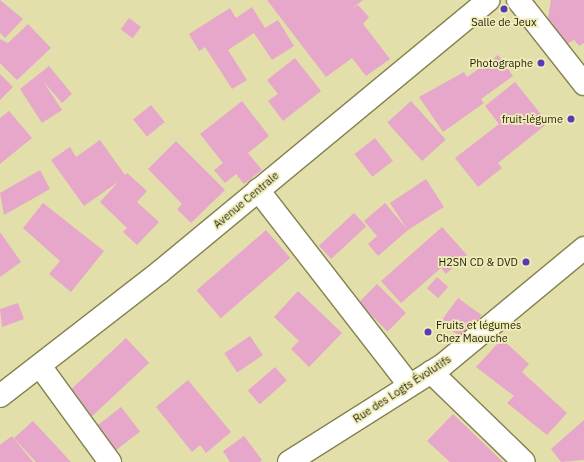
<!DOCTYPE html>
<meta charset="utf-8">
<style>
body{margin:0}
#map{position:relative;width:584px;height:462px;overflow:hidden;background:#e2dfaa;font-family:"IBM Plex Sans",sans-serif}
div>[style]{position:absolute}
.building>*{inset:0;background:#e6a7ca;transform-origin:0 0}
.roads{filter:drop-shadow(1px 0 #84814f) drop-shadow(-1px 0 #84814f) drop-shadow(0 1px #84814f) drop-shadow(0 -1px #84814f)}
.minor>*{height:22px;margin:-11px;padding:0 11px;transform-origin:11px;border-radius:11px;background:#fff}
.dots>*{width:11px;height:11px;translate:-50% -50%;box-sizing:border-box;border:2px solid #efecb7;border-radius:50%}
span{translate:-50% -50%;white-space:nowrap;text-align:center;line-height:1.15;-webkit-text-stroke:3.5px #efecb7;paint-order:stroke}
.poi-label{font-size:11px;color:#211f0b}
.right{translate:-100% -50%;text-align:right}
.left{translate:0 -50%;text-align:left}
.street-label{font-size:11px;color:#211f0b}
</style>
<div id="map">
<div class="building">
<div style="clip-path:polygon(0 0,23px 19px,5px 38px,0 33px)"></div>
<div style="clip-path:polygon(267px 0,363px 0,351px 9px,358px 5px,369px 17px,363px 24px,390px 59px,366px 76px,352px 58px,326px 77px)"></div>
<div style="clip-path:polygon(551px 0,584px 0,584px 43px,579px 46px,574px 40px,567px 44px,548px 18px)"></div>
<div style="clip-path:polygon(252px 7px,265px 28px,278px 20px,294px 46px,272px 60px,254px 33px,228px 50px,247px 80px,232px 89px,205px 47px,199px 51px,189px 34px,230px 8px,236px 18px)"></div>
<div style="left:129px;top:18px;width:15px;height:14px;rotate:37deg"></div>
<div style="clip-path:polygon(28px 24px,51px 48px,17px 80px,0 63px,0 39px,8px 43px)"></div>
<div style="clip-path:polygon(498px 55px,513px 76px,481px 99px,484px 103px,443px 132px,419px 97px,464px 72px,467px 77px)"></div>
<div style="clip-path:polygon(295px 58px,321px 91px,283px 121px,268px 101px,278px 94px,267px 80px)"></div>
<div style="clip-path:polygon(49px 66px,72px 94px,62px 103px,43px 81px,62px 110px,42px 123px,20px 89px)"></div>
<div style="clip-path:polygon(0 74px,13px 87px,0 100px)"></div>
<div style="clip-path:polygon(515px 82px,548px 123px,498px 163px,502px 168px,478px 187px,455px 158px,499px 124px,485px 106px)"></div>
<div style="clip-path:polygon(242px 101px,269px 136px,248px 153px,262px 170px,244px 184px,236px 174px,225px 183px,214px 170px,223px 163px,200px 134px)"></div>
<div style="left:411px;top:101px;width:52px;height:32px;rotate:48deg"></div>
<div style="left:151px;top:105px;width:22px;height:23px;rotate:51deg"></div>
<div style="clip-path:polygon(9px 111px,32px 138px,0 164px,0 118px)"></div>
<div style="left:375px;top:138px;width:29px;height:26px;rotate:52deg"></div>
<div style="clip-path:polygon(100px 140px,125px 175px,127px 173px,147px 191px,137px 202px,159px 222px,137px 245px,123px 232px,127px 228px,100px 202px,118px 182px,84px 206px,51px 160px,70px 147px,76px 157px)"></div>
<div style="clip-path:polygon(176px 141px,225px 190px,191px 223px,177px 209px,182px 204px,148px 169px)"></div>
<div style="clip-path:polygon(40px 170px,50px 189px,4px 215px,0 193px)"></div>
<div style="clip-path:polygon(426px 179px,444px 207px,408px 230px,378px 256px,368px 244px,377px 236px,364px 221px,385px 203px,407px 229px,390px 203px)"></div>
<div style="clip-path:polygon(43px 203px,104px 251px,71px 292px,49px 274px,60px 261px,23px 228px)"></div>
<div style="left:354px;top:213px;width:18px;height:48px;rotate:47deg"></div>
<div style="clip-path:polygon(442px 227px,467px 255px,446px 274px,441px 268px,401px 303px,381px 281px)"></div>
<div style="left:266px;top:230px;width:37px;height:92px;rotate:49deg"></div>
<div style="clip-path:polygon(0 232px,21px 262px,0 277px)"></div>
<div style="left:437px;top:277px;width:15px;height:15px;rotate:42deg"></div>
<div style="left:377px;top:284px;width:41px;height:26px;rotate:45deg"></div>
<div style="clip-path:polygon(298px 291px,342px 333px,309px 367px,291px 349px,299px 341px,274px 317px)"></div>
<div style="left:458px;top:298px;width:29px;height:30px;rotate:36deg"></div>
<div style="clip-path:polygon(18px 303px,24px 319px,2px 327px,0 309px)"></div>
<div style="left:250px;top:336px;width:23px;height:31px;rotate:56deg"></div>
<div style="left:126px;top:338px;width:34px;height:79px;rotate:47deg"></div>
<div style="clip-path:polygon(502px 339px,529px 364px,522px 372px,567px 413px,547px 435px,507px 403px,514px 396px,476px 367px)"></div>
<div style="left:275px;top:367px;width:18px;height:36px;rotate:49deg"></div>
<div style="clip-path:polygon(188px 380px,231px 432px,206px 453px,200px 445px,192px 452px,156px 407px)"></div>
<div style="left:121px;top:407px;width:31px;height:34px;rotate:52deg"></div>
<div style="clip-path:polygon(453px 414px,503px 462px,450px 462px,427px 441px)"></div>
<div style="clip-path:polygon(584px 420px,584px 460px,561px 462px,551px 449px)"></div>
<div style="clip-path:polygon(33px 421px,71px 462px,36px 462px,14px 438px)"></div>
<div style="clip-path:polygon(12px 436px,33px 462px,0 462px,0 445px)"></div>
<div style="clip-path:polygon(244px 436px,262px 460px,260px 462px,230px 462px,223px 451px)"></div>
</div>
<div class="roads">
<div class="minor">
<div style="left:518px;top:0;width:107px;rotate:51.8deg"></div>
<div style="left:258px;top:190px;width:247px;rotate:52.2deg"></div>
<div style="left:40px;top:366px;width:119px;rotate:53.9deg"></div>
<div style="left:431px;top:372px;width:129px;rotate:44.1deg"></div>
<div style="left:0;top:396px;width:204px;rotate:-37.8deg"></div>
<div style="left:161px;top:271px;width:425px;rotate:-39.6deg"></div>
<div style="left:289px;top:462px;width:183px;rotate:-32.3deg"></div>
<div style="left:444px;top:364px;width:182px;rotate:-39.6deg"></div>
</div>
</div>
<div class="dots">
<div style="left:504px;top:9px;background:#523db4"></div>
<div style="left:541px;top:63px;background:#523db4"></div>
<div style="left:571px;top:119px;background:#523db4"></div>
<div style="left:526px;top:262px;background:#523db4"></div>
<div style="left:428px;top:332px;background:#523db4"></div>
</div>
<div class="poi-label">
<span style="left:504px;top:22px">Salle de Jeux</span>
<span class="right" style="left:533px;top:63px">Photographe</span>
<span class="right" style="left:563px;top:119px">fruit-légume</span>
<span class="right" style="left:518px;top:262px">H2SN CD &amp; DVD</span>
<span class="left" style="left:436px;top:332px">Fruits et légumes<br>Chez Maouche</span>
</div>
<div class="street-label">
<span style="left:246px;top:200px;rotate:-40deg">Avenue Centrale</span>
<span style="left:402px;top:389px;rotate:-33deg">Rue des Logts Évolutifs</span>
</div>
</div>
